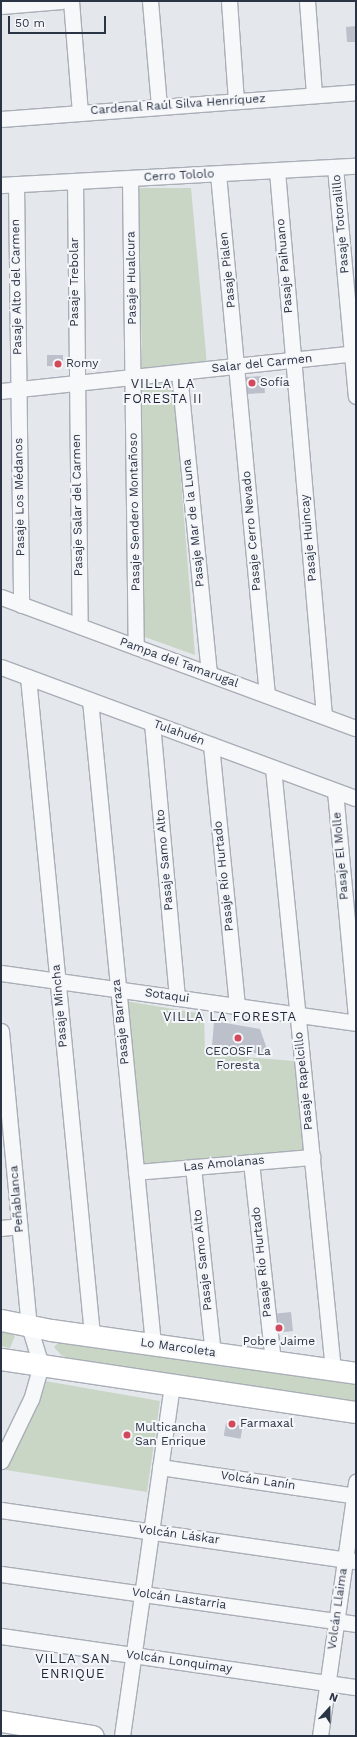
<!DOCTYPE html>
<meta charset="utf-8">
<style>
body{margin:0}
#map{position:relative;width:357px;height:1737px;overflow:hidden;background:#e4e7ec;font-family:"Work Sans",sans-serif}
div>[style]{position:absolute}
.green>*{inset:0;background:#c9d6c5}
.building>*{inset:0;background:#bbc0ca;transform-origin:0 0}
.roads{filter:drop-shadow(1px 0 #a9aeb7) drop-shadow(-1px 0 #a9aeb7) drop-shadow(0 1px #a9aeb7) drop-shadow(0 -1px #a9aeb7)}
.street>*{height:15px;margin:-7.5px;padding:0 7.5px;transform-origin:7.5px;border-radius:7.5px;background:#f7f8fa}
.secondary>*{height:21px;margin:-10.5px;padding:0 10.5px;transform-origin:10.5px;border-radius:10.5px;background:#fff}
.dots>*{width:11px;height:11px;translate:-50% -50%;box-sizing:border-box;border:2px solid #f4f6f9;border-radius:50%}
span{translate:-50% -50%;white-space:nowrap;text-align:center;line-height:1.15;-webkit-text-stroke:4px #f4f6f9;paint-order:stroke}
.street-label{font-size:12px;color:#2b3445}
.poi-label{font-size:12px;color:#2b3445}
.left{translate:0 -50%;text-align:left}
.neighbourhood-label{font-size:13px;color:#1d2536;letter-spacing:1px}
.frame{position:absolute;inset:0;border:2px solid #2b3445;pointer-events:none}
.north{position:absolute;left:309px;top:1689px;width:40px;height:40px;-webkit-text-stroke:3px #f4f6f9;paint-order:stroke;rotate:21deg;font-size:11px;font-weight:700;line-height:16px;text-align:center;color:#2b3445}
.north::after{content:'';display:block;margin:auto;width:14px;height:18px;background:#2b3445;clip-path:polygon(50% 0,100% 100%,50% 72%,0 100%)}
.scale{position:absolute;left:8px;top:16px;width:98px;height:18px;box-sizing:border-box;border:2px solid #2b3445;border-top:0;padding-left:5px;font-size:12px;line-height:14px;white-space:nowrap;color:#2b3445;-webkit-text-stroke:3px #f4f6f9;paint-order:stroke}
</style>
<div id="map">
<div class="green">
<div style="clip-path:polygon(139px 188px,191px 188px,207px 365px,142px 368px)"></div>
<div style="clip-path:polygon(173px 382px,195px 655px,142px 636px,139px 386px)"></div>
<div style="clip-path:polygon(125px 1001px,204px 1014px,205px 1054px,294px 1061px,304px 1152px,142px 1166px)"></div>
<div style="clip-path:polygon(1px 1329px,15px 1336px,10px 1348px,1px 1346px)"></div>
<div style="clip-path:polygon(59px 1342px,102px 1346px,356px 1383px,356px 1401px,75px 1361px,61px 1355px,54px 1347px)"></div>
<div style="clip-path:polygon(45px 1381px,160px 1401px,147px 1492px,6px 1470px)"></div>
</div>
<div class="building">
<div style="clip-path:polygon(356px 26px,356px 42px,347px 42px,346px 27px)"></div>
<div style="left:47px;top:355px;width:16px;height:11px"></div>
<div style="left:264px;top:376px;width:17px;height:18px;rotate:87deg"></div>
<div style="clip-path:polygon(214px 1021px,260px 1029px,269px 1055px,212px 1047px)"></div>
<div style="left:291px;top:1312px;width:19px;height:19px;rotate:84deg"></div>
<div style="left:226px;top:1423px;width:17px;height:13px;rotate:10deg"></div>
</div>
<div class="roads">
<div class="street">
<div style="left:71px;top:1px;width:112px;rotate:85.4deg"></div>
<div style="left:150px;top:1px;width:106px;rotate:85.1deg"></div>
<div style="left:229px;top:1px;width:100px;rotate:86deg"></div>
<div style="left:307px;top:1px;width:94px;rotate:85.7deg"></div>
<div style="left:1px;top:6px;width:61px;rotate:-4.7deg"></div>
<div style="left:1px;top:119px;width:356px;rotate:-4.3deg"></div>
<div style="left:335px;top:167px;width:230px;rotate:84.8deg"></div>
<div style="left:277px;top:171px;width:547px;rotate:85.07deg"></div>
<div style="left:218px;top:174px;width:523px;rotate:84.63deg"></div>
<div style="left:130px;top:178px;width:469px;rotate:89.3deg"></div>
<div style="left:75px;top:181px;width:445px;rotate:89.4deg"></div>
<div style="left:16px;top:184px;width:421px;rotate:89.3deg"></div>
<div style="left:1px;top:185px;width:356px;rotate:-3.1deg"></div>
<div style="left:179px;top:373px;width:302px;rotate:84.3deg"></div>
<div style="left:1px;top:391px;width:357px;rotate:-6.1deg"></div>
<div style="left:1px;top:597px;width:378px;rotate:20.3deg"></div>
<div style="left:1px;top:667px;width:378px;rotate:20.3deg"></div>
<div style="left:28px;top:677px;width:661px;rotate:84.44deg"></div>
<div style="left:90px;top:700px;width:647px;rotate:84.41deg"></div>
<div style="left:152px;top:723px;width:276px;rotate:84.8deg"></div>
<div style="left:211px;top:745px;width:262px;rotate:84.3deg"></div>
<div style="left:273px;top:768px;width:605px;rotate:84.31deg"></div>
<div style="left:335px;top:791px;width:226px;rotate:84.7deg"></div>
<div style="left:1px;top:973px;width:359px;rotate:8deg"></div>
<div style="left:1px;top:1031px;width:296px;rotate:84.6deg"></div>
<div style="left:29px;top:1326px;width:41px;rotate:72.9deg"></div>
<div style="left:41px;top:1365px;width:35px;rotate:106deg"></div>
<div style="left:31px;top:1399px;width:69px;rotate:115.8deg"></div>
<div style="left:251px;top:1162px;width:200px;rotate:83.7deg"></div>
<div style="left:193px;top:1167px;width:187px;rotate:83.9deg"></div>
<div style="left:136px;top:1172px;width:177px;rotate:-4.9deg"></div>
<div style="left:1px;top:1228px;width:18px;rotate:-6deg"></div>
<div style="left:160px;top:1467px;width:198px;rotate:8.4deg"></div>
<div style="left:1px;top:1510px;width:359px;rotate:8.2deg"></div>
<div style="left:1px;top:1574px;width:359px;rotate:8deg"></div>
<div style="left:1px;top:1636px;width:359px;rotate:8.2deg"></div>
<div style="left:122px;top:1736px;width:354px;rotate:-81.9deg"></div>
<div style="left:320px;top:1736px;width:257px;rotate:-81.9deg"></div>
</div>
<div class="secondary">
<div style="left:1px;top:1320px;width:51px;rotate:11.3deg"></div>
<div style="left:51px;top:1330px;width:308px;rotate:8deg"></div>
<div style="left:1px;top:1359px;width:359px;rotate:8.5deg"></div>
<div style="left:1px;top:1721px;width:93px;rotate:9.3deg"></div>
</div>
</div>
<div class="dots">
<div style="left:58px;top:364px;background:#d1495b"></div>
<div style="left:252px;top:383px;background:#d1495b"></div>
<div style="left:238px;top:1038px;background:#d1495b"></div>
<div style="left:279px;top:1328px;background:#d1495b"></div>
<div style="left:232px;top:1424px;background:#d1495b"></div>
<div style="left:127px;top:1435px;background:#d1495b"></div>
</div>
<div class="street-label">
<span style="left:178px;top:105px;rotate:-4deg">Cardenal Raúl Silva Henríquez</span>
<span style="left:179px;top:176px;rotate:-3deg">Cerro Tololo</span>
<span style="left:341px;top:224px;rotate:-95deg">Pasaje Totoralillo</span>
<span style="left:285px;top:266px;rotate:-95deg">Pasaje Paihuano</span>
<span style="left:228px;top:270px;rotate:-96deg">Pasaje Pialen</span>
<span style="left:132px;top:278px;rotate:-91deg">Pasaje Hualcura</span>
<span style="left:75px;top:282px;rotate:-90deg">Pasaje Trebolar</span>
<span style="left:17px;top:287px;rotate:-91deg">Pasaje Alto del Carmen</span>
<span style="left:262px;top:364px;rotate:-6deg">Salar del Carmen</span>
<span style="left:20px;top:497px;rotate:-91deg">Pasaje Los Médanos</span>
<span style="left:78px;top:505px;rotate:-91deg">Pasaje Salar del Carmen</span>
<span style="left:135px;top:512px;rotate:-91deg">Pasaje Sendero Montañoso</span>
<span style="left:194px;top:523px;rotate:-96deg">Pasaje Mar de la Luna</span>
<span style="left:252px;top:531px;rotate:-95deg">Pasaje Cerro Nevado</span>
<span style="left:309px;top:538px;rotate:-95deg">Pasaje Huincay</span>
<span style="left:179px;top:663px;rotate:20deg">Pampa del Tamarugal</span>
<span style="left:179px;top:733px;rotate:20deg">Tulahuén</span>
<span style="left:341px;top:856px;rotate:-95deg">Pasaje El Molle</span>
<span style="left:165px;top:860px;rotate:-95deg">Pasaje Samo Alto</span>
<span style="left:224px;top:876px;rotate:-96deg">Pasaje Río Hurtado</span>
<span style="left:167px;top:996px;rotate:8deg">Sotaqui</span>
<span style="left:60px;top:1006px;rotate:-95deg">Pasaje Mincha</span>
<span style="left:121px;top:1022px;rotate:-96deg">Pasaje Barraza</span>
<span style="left:304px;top:1081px;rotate:-96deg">Pasaje Rapelcillo</span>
<span style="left:224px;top:1164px;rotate:-5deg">Las Amolanas</span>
<span style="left:17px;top:1199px;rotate:-95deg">Peñablanca</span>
<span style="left:203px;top:1260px;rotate:-96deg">Pasaje Samo Alto</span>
<span style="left:262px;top:1262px;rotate:-96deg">Pasaje Río Hurtado</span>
<span style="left:178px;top:1348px;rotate:8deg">Lo Marcoleta</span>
<span style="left:258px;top:1481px;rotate:8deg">Volcán Lanín</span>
<span style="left:179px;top:1535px;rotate:8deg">Volcán Láskar</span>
<span style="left:179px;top:1599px;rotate:8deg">Volcán Lastarria</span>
<span style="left:338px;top:1609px;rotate:-82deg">Volcán Llaima</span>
<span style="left:179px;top:1662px;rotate:8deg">Volcán Lonquimay</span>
</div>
<div class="poi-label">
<span class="left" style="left:66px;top:364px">Romy</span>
<span class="left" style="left:260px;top:383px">Sofía</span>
<span style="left:238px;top:1059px">CECOSF La<br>Foresta</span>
<span style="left:279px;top:1342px">Pobre Jaime</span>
<span class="left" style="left:240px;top:1424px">Farmaxal</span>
<span class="left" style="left:135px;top:1435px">Multicancha<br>San Enrique</span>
</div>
<div class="neighbourhood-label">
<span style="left:163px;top:392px">VILLA LA<br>FORESTA II</span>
<span style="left:230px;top:1017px">VILLA LA FORESTA</span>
<span style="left:73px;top:1667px">VILLA SAN<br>ENRIQUE</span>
</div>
<div class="frame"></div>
<div class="north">N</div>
<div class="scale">50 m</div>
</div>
